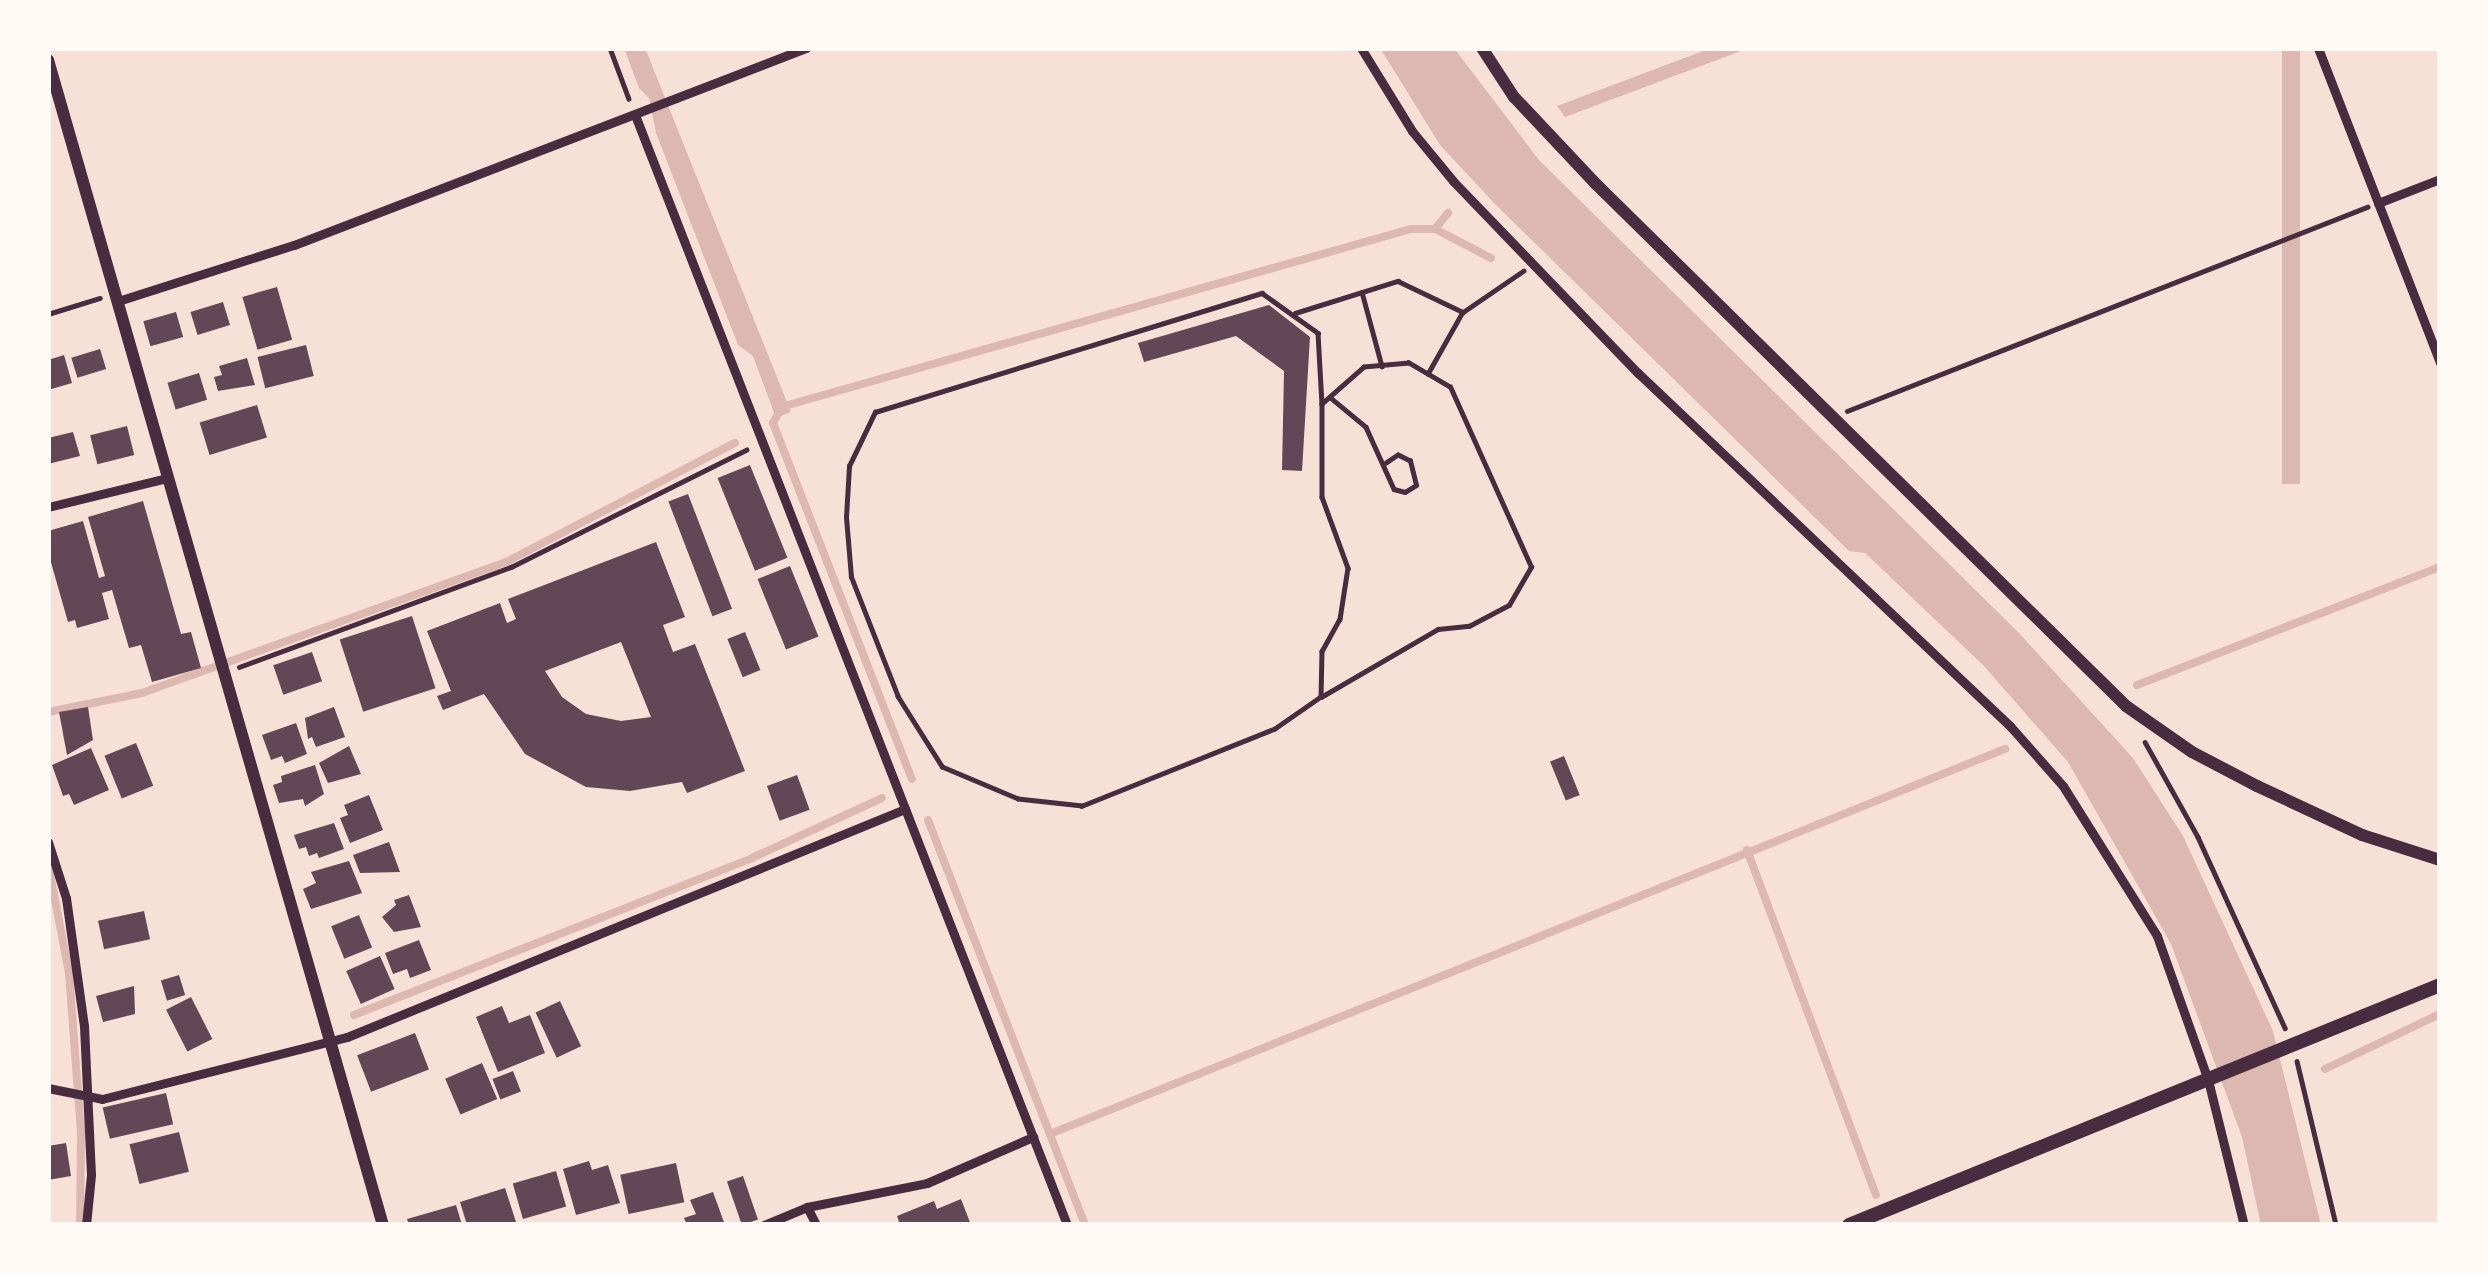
<!DOCTYPE html>
<style>
body{margin:0}
#map{position:relative;width:2488px;height:1273px;overflow:hidden;background:#f7e1d7;font-family:Manrope,sans-serif}
div>[style]{position:absolute}
.water>*{inset:0;background:#dcb8b0;transform-origin:0 0}
.stream>*{height:8px;margin:-4px;padding:0 4px;transform-origin:4px;border-radius:4px;background:#dcb8b0}
.building>*{inset:0;background:#644757;transform-origin:0 0}
.path>*{height:4.5px;margin:-2.25px;padding:0 2.25px;transform-origin:2.25px;border-radius:2.25px;background:#4a2c40}
.minor>*{height:9px;margin:-4.5px;padding:0 4.5px;transform-origin:4.5px;border-radius:4.5px;background:#4a2c40}
.tertiary>*{height:12px;margin:-6px;padding:0 6px;transform-origin:6px;border-radius:6px;background:#4a2c40}
.secondary>*{height:14px;margin:-7px;padding:0 7px;transform-origin:7px;border-radius:7px;background:#4a2c40}
span{translate:-50% -50%;white-space:nowrap;text-align:center;line-height:1.15;-webkit-text-stroke:10px #fffaf5;paint-order:stroke}
.frame{position:absolute;inset:0;border:51px solid #fffaf5;pointer-events:none}
</style>
<div id="map">
<div class="water">
<div style="clip-path:polygon(624px 48px,645px 48px,791px 412px,776px 418px,753px 356px,738px 345px,656px 133px,649px 98px,639px 88px)"></div>
<div style="clip-path:polygon(1380px 48px,1454px 48px,1539px 160px,2019px 633px,2133px 758px,2183px 836px,2273px 1031px,2321px 1225px,2261px 1225px,2242px 1137px,2171px 944px,2068px 762px,1983px 665px,1865px 553px,1849px 551px,1495px 204px,1440px 145px)"></div>
<div style="clip-path:polygon(1711px 48px,1749px 48px,1565px 117px,1557px 106px)"></div>
<div style="left:2282px;top:48px;width:18px;height:436px"></div>
</div>
<div class="stream">
<div style="left:1435px;top:229px;width:63px;rotate:27.4deg"></div>
<div style="left:781px;top:407px;width:655px;rotate:-15.78deg"></div>
<div style="left:1411px;top:229px;width:24px"></div>
<div style="left:1435px;top:229px;width:21px;rotate:-51deg"></div>
<div style="left:781px;top:408px;width:17px;rotate:118deg"></div>
<div style="left:773px;top:423px;width:382px;rotate:68.7deg"></div>
<div style="left:2137px;top:685px;width:325px;rotate:-21.3deg"></div>
<div style="left:48px;top:712px;width:96px;rotate:-11.4deg"></div>
<div style="left:142px;top:693px;width:387px;rotate:-19.8deg"></div>
<div style="left:506px;top:562px;width:258px;rotate:-27.5deg"></div>
<div style="left:928px;top:820px;width:434px;rotate:68.8deg"></div>
<div style="left:1747px;top:850px;width:368px;rotate:69.5deg"></div>
<div style="left:48px;top:863px;width:112px;rotate:79.2deg"></div>
<div style="left:69px;top:973px;width:160px;rotate:85.7deg"></div>
<div style="left:81px;top:1133px;width:92px;rotate:90.6deg"></div>
<div style="left:354px;top:1015px;width:428px;rotate:-21.5deg"></div>
<div style="left:752px;top:858px;width:143px;rotate:-24.8deg"></div>
<div style="left:2325px;top:1069px;width:127px;rotate:-25.6deg"></div>
<div style="left:1050px;top:1134px;width:1030px;rotate:-21.96deg"></div>
</div>
<div class="building">
<div style="left:277px;top:287px;width:55px;height:36px;rotate:74deg"></div>
<div style="left:223px;top:302px;width:24px;height:34px;rotate:73deg"></div>
<div style="clip-path:polygon(1269px 305px,1310px 337px,1302px 471px,1282px 470px,1284px 371px,1236px 336px,1144px 362px,1138px 343px)"></div>
<div style="left:176px;top:312px;width:26px;height:34px;rotate:74deg"></div>
<div style="left:306px;top:345px;width:32px;height:50px;rotate:76deg"></div>
<div style="left:100px;top:349px;width:21px;height:30px;rotate:73deg"></div>
<div style="clip-path:polygon(64px 355px,72px 383px,48px 390px,48px 360px)"></div>
<div style="clip-path:polygon(247px 358px,255px 385px,218px 391px,214px 377px,222px 375px,219px 366px)"></div>
<div style="left:199px;top:373px;width:28px;height:33px;rotate:73deg"></div>
<div style="left:257px;top:405px;width:34px;height:60px;rotate:73deg"></div>
<div style="left:127px;top:426px;width:30px;height:38px;rotate:76deg"></div>
<div style="clip-path:polygon(73px 432px,80px 456px,48px 464px,48px 438px)"></div>
<div style="left:750px;top:465px;width:100px;height:35px;rotate:68deg"></div>
<div style="left:688px;top:494px;width:123px;height:21px;rotate:69deg"></div>
<div style="clip-path:polygon(143px 501px,181px 634px,191px 632px,201px 668px,152px 682px,141px 645px,129px 648px,112px 590px,102px 593px,109px 619px,77px 628px,75px 620px,68px 622px,48px 552px,48px 531px,83px 521px,99px 578px,105px 576px,88px 517px)"></div>
<div style="clip-path:polygon(evenodd,656px 542px,685px 617px,663px 625px,673px 652px,695px 644px,745px 771px,687px 793px,682px 782px,630px 791px,586px 787px,525px 754px,484px 694px,443px 710px,437px 696px,451px 691px,427px 631px,500px 603px,507px 623px,516px 619px,508px 599px,656px 542px,621px 642px,651px 717px,621px 721px,586px 714px,562px 697px,545px 671px,621px 642px)"></div>
<div style="left:790px;top:566px;width:76px;height:35px;rotate:68deg"></div>
<div style="left:412px;top:616px;width:76px;height:76px;rotate:72deg"></div>
<div style="left:745px;top:632px;width:41px;height:19px;rotate:68deg"></div>
<div style="left:312px;top:652px;width:31px;height:41px;rotate:71deg"></div>
<div style="clip-path:polygon(88px 707px,93px 740px,67px 755px,59px 712px)"></div>
<div style="clip-path:polygon(334px 707px,345px 737px,316px 747px,312px 737px,308px 739px,305px 718px)"></div>
<div style="clip-path:polygon(296px 723px,307px 754px,285px 763px,282px 756px,271px 760px,262px 735px)"></div>
<div style="left:136px;top:743px;width:46px;height:34px;rotate:68deg"></div>
<div style="clip-path:polygon(349px 746px,361px 774px,328px 783px,319px 763px)"></div>
<div style="clip-path:polygon(91px 748px,109px 790px,74px 805px,69px 794px,63px 796px,52px 765px)"></div>
<div style="left:1564px;top:756px;width:42px;height:15px;rotate:68deg"></div>
<div style="clip-path:polygon(315px 765px,324px 794px,305px 806px,303px 799px,279px 803px,273px 785px,282px 782px,281px 776px)"></div>
<div style="left:797px;top:775px;width:37px;height:32px;rotate:70deg"></div>
<div style="clip-path:polygon(369px 795px,383px 830px,350px 843px,340px 818px,348px 815px,344px 805px)"></div>
<div style="clip-path:polygon(334px 823px,344px 849px,319px 858px,317px 853px,309px 856px,306px 847px,299px 849px,294px 835px)"></div>
<div style="clip-path:polygon(389px 842px,400px 872px,360px 873px,353px 855px)"></div>
<div style="clip-path:polygon(349px 861px,362px 893px,311px 909px,303px 889px,316px 883px,311px 872px)"></div>
<div style="clip-path:polygon(409px 895px,421px 927px,394px 932px,382px 917px,396px 905px,394px 900px)"></div>
<div style="left:144px;top:911px;width:29px;height:47px;rotate:78deg"></div>
<div style="left:359px;top:915px;width:35px;height:30px;rotate:68deg"></div>
<div style="clip-path:polygon(419px 940px,431px 970px,410px 978px,407px 969px,393px 974px,385px 953px)"></div>
<div style="left:380px;top:956px;width:36px;height:37px;rotate:66deg"></div>
<div style="left:179px;top:975px;width:21px;height:19px;rotate:73deg"></div>
<div style="clip-path:polygon(134px 986px,135px 1014px,103px 1022px,96px 996px)"></div>
<div style="left:191px;top:997px;width:47px;height:28px;rotate:63deg"></div>
<div style="left:560px;top:1001px;width:50px;height:27px;rotate:65deg"></div>
<div style="clip-path:polygon(502px 1006px,509px 1023px,530px 1015px,545px 1053px,498px 1072px,476px 1017px)"></div>
<div style="left:415px;top:1033px;width:39px;height:62px;rotate:69deg"></div>
<div style="left:482px;top:1063px;width:39px;height:40px;rotate:67deg"></div>
<div style="left:513px;top:1071px;width:22px;height:22px;rotate:69deg"></div>
<div style="left:166px;top:1093px;width:32px;height:65px;rotate:77deg"></div>
<div style="left:179px;top:1132px;width:41px;height:51px;rotate:76deg"></div>
<div style="clip-path:polygon(66px 1143px,71px 1176px,48px 1180px,48px 1146px)"></div>
<div style="clip-path:polygon(589px 1161px,592px 1170px,608px 1165px,620px 1203px,576px 1215px,563px 1169px)"></div>
<div style="left:676px;top:1163px;width:40px;height:57px;rotate:78deg"></div>
<div style="left:556px;top:1171px;width:37px;height:45px;rotate:74deg"></div>
<div style="left:743px;top:1176px;width:46px;height:17px;rotate:71deg"></div>
<div style="clip-path:polygon(505px 1188px,516px 1222px,467px 1225px,460px 1202px)"></div>
<div style="clip-path:polygon(713px 1192px,725px 1225px,687px 1225px,684px 1218px,696px 1214px,690px 1200px)"></div>
<div style="clip-path:polygon(961px 1199px,971px 1225px,900px 1225px,897px 1216px,934px 1201px,937px 1209px)"></div>
<div style="clip-path:polygon(456px 1205px,462px 1225px,409px 1225px,407px 1219px)"></div>
</div>
<div class="path">
<div style="left:610px;top:48px;width:54px;rotate:69.6deg"></div>
<div style="left:1362px;top:292px;width:77px;rotate:74.9deg"></div>
<div style="left:1463px;top:312px;width:73px;rotate:-34.3deg"></div>
<div style="left:1295px;top:313px;width:108px;rotate:-17.3deg"></div>
<div style="left:1398px;top:281px;width:72px;rotate:25.5deg"></div>
<div style="left:1463px;top:312px;width:71px;rotate:119.4deg"></div>
<div style="left:48px;top:314px;width:54px;rotate:-17.1deg"></div>
<div style="left:1331px;top:398px;width:45px;rotate:39.6deg"></div>
<div style="left:1366px;top:427px;width:68px;rotate:65.7deg"></div>
<div style="left:1394px;top:489px;width:11px;rotate:15deg"></div>
<div style="left:1405px;top:492px;width:13px;rotate:-32deg"></div>
<div style="left:1416px;top:485px;width:25px;rotate:-104deg"></div>
<div style="left:1410px;top:461px;width:13px;rotate:-153deg"></div>
<div style="left:1398px;top:455px;width:14px;rotate:146deg"></div>
<div style="left:1847px;top:411px;width:559px;rotate:-21.42deg"></div>
<div style="left:239px;top:667px;width:290px;rotate:-20.2deg"></div>
<div style="left:511px;top:567px;width:263px;rotate:-26.5deg"></div>
<div style="left:1321px;top:697px;width:135px;rotate:-30.2deg"></div>
<div style="left:1438px;top:629px;width:31px;rotate:-6deg"></div>
<div style="left:1469px;top:626px;width:45px;rotate:-27.7deg"></div>
<div style="left:1509px;top:605px;width:44px;rotate:-59.9deg"></div>
<div style="left:1531px;top:567px;width:197px;rotate:-114.2deg"></div>
<div style="left:1450px;top:387px;width:48px;rotate:-149.7deg"></div>
<div style="left:1409px;top:363px;width:45px;rotate:174.9deg"></div>
<div style="left:1364px;top:367px;width:56px;rotate:138.6deg"></div>
<div style="left:1322px;top:404px;width:93px;rotate:90deg"></div>
<div style="left:1322px;top:497px;width:76px;rotate:69.9deg"></div>
<div style="left:1348px;top:568px;width:52px;rotate:98.9deg"></div>
<div style="left:1340px;top:619px;width:37px;rotate:119deg"></div>
<div style="left:1322px;top:651px;width:46px;rotate:91.2deg"></div>
<div style="left:1321px;top:697px;width:56px;rotate:145.2deg"></div>
<div style="left:1275px;top:729px;width:208px;rotate:158.2deg"></div>
<div style="left:1082px;top:806px;width:64px;rotate:-173.8deg"></div>
<div style="left:1018px;top:799px;width:82px;rotate:-157.2deg"></div>
<div style="left:942px;top:767px;width:83px;rotate:-122.2deg"></div>
<div style="left:898px;top:697px;width:129px;rotate:-111.4deg"></div>
<div style="left:851px;top:577px;width:60px;rotate:-94.8deg"></div>
<div style="left:846px;top:517px;width:51px;rotate:-86.6deg"></div>
<div style="left:849px;top:466px;width:60px;rotate:-64.3deg"></div>
<div style="left:875px;top:412px;width:405px;rotate:-17.1deg"></div>
<div style="left:1262px;top:293px;width:69px;rotate:35.5deg"></div>
<div style="left:1318px;top:333px;width:71px;rotate:86.8deg"></div>
<div style="left:2145px;top:742px;width:109px;rotate:60.8deg"></div>
<div style="left:2198px;top:837px;width:210px;rotate:65.5deg"></div>
<div style="left:2297px;top:1061px;width:169px;rotate:76.6deg"></div>
</div>
<div class="minor">
<div style="left:1361px;top:48px;width:97px;rotate:58.4deg"></div>
<div style="left:1412px;top:131px;width:65px;rotate:50.6deg"></div>
<div style="left:1453px;top:181px;width:267px;rotate:46.1deg"></div>
<div style="left:1638px;top:373px;width:513px;rotate:43.5deg"></div>
<div style="left:2010px;top:726px;width:80px;rotate:48.5deg"></div>
<div style="left:2063px;top:786px;width:177px;rotate:57.9deg"></div>
<div style="left:2157px;top:936px;width:153px;rotate:70.5deg"></div>
<div style="left:2208px;top:1080px;width:149px;rotate:76.1deg"></div>
<div style="left:2318px;top:48px;width:338px;rotate:68.8deg"></div>
<div style="left:635px;top:115px;width:1191px;rotate:68.73deg"></div>
<div style="left:2378px;top:203px;width:66px;rotate:-21.2deg"></div>
<div style="left:118px;top:301px;width:185px;rotate:-17.7deg"></div>
<div style="left:294px;top:245px;width:549px;rotate:-21.05deg"></div>
<div style="left:48px;top:507px;width:122px;rotate:-13.7deg"></div>
<div style="left:48px;top:842px;width:59px;rotate:72.2deg"></div>
<div style="left:66px;top:898px;width:129px;rotate:82deg"></div>
<div style="left:84px;top:1026px;width:149px;rotate:87.3deg"></div>
<div style="left:91px;top:1175px;width:50px;rotate:95.7deg"></div>
<div style="left:48px;top:1088px;width:55px;rotate:11.5deg"></div>
<div style="left:102px;top:1099px;width:253px;rotate:-14.2deg"></div>
<div style="left:347px;top:1037px;width:603px;rotate:-22.23deg"></div>
<div style="left:807px;top:1207px;width:122px;rotate:-11.3deg"></div>
<div style="left:927px;top:1183px;width:116px;rotate:-23.5deg"></div>
<div style="left:764px;top:1225px;width:47px;rotate:-22.7deg"></div>
<div style="left:807px;top:1207px;width:20px;rotate:63deg"></div>
</div>
<div class="tertiary">
<div style="left:1482px;top:48px;width:59px;rotate:56.9deg"></div>
<div style="left:1514px;top:97px;width:120px;rotate:46.7deg"></div>
<div style="left:1596px;top:184px;width:744px;rotate:44.56deg"></div>
<div style="left:2126px;top:706px;width:80px;rotate:34.9deg"></div>
<div style="left:2192px;top:752px;width:73px;rotate:27.6deg"></div>
<div style="left:2257px;top:786px;width:116px;rotate:25deg"></div>
<div style="left:2362px;top:835px;width:82px;rotate:17.8deg"></div>
<div style="left:48px;top:60px;width:1212px;rotate:73.96deg"></div>
</div>
<div class="secondary">
<div style="left:1849px;top:1225px;width:638px;rotate:-22.1deg"></div>
</div>
<div class="frame"></div>
</div>
